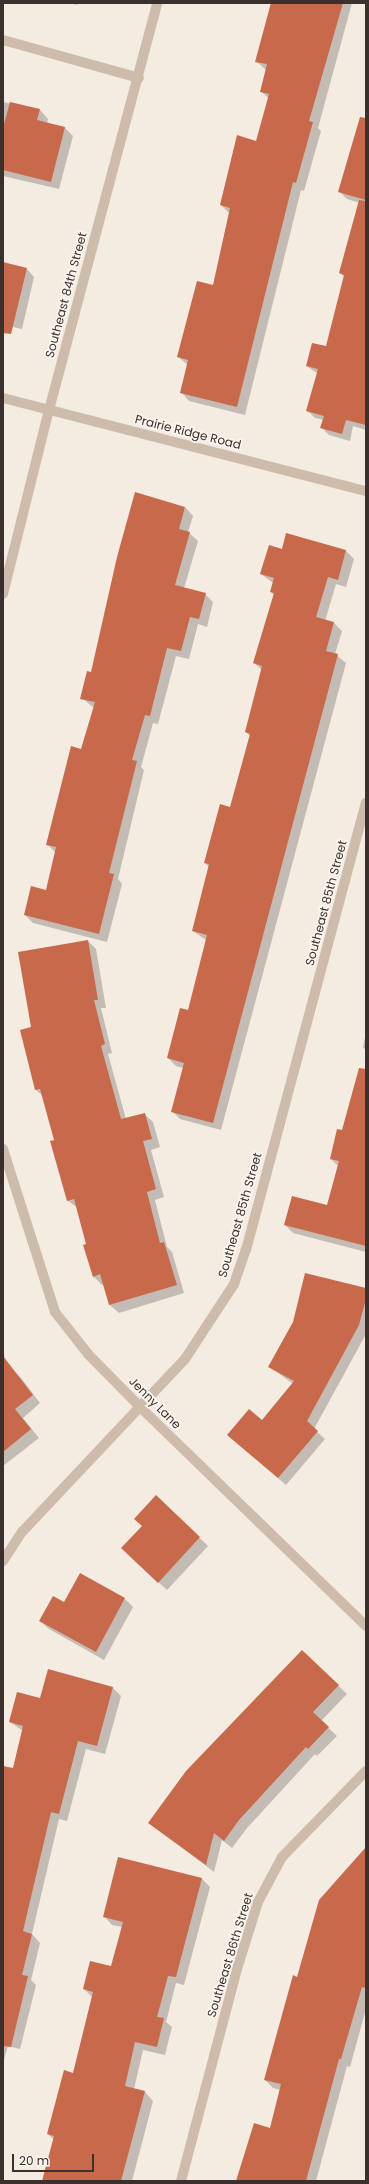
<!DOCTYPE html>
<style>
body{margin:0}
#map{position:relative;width:369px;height:2184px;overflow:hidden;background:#f4ebe1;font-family:Poppins,sans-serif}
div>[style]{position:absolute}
.shadow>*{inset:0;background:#0003}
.building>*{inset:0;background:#c8694b}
.street>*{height:10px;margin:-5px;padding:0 5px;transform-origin:5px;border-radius:5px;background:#cdbbac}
span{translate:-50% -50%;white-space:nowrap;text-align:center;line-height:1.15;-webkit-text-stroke:3.5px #fbf5ee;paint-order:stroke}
.street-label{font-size:12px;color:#3b302b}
.frame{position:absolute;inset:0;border:4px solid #3b302b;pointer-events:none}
.scale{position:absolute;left:12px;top:2154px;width:82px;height:18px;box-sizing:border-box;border:2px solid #3b302b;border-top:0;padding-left:5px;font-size:12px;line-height:14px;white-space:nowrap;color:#3b302b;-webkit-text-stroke:3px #fbf5ee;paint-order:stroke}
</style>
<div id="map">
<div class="shadow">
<div style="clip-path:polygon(70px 3px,78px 3px,77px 5px)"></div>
<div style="clip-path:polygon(271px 3px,352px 3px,318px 128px,321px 131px,304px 191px,301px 190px,245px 415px,189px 401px,181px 392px,188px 365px,178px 357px,214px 287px,229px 213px,221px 205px,257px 142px,269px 99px,261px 91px,266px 70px,256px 61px)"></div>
<div style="clip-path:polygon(3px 102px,40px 110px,48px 119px,47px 123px,65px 128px,73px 136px,59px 189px,3px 176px)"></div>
<div style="clip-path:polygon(366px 117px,366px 430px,353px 426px,350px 441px,329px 435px,321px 427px,324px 420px,315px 418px,308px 411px,318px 374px,307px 366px,327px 348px,345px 277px,340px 273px,360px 203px,347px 199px,340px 192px,354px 141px)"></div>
<div style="clip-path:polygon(3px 263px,27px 269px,34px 277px,22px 329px,3px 325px)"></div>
<div style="clip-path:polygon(185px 507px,193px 516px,188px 532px,198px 541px,184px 588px,205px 594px,213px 602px,207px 627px,198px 624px,189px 659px,176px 656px,158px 724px,153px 723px,141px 767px,144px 770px,118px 879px,122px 884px,107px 942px,33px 923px,25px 915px,46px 891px,56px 853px,47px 844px,82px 750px,94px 708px,82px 698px,92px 673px)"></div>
<div style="clip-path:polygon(287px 534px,346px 551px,354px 559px,346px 587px,336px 584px,325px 621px,334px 623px,342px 631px,335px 654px,346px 663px,221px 1130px,180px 1119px,172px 1111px,184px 1068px,176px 1066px,168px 1058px,188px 1012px,206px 940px,193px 931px,209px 867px,205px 863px,231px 808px,250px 736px,246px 732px,262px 670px,254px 663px,274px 595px,271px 592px,273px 583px,261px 574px,282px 550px)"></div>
<div style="clip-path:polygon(88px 941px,96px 949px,106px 1008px,101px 1008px,112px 1053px,108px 1054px,126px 1119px,144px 1114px,153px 1122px,160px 1147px,151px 1150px,164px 1197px,155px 1200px,167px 1247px,172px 1252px,184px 1293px,119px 1313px,110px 1305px,104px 1284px,102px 1285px,94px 1277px,78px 1208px,68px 1201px,55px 1141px,43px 1096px,36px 1090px,21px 1031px,32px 1028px)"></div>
<div style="clip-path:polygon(366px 1032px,366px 1051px,363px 1047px)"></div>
<div style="clip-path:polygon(366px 1086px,366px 1252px,293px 1233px,285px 1225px,328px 1206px,338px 1166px,331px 1159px)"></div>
<div style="clip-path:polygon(366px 1289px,366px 1334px,314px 1429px,325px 1439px,286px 1485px,228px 1435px,262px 1422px,293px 1384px,270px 1367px)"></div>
<div style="clip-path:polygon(3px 1352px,10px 1373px,13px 1370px,21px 1378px,40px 1403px,23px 1418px,39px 1438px,3px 1466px)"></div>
<div style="clip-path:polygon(156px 1496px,208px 1546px,167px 1590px,130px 1556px)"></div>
<div style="clip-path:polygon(125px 1599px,133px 1607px,104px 1660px,49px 1629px,40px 1621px,65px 1603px)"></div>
<div style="clip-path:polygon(302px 1651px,347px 1694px,321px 1721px,337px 1736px,317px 1756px,315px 1754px,247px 1828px,232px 1848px,222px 1840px,214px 1872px,149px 1823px)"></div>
<div style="clip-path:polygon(113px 1688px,121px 1696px,105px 1754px,86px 1749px,67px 1821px,59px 1819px,32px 1934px,40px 1943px,31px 1980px,36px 1985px,20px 2049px,8px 2046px,3px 2063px,3px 1767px,13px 1769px,23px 1731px,10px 1722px,41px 1699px)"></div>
<div style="clip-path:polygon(366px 1861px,366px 2009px,350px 2067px,347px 2066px,316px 2181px,237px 2181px,271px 2129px,281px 2090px,273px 2088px,265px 2080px,298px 1978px)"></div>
<div style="clip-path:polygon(202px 1879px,210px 1887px,184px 1985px,176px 1983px,166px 2022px,172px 2027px,165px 2055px,143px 2050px,134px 2089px,145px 2092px,153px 2101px,132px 2181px,43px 2181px,54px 2140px,48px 2134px,74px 2074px,92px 1997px,84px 1989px,112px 1967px,122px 1927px,112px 1925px,104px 1916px)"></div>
</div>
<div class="building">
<div style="clip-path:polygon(271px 3px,343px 3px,309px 121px,313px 122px,296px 183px,293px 182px,237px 407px,180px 393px,188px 360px,177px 357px,197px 281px,213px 285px,230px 208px,220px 205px,237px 135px,256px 141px,269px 94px,260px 92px,267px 64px,255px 62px)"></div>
<div style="clip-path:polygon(10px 102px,40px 109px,37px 120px,65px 127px,51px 182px,3px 170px,3px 128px)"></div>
<div style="clip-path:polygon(360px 117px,366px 118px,366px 200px,338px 192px)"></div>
<div style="clip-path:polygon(359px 200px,366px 201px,366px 425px,346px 420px,342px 434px,320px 428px,324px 416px,306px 411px,318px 369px,306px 366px,312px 343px,326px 346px,344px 275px,339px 273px)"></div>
<div style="clip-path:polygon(3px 262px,27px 268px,11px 334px,3px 333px)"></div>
<div style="clip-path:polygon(135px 492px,185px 507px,179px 529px,190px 532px,175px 585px,206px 593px,199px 619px,190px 617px,181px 651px,167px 648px,150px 716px,145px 715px,132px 760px,137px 761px,109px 873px,114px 874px,99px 934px,24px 915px,31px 886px,46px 890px,56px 847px,46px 845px,71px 746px,81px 749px,95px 702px,80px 699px,87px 671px,91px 672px,117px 557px)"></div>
<div style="clip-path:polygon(286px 533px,346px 550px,338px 580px,328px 577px,316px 617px,334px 622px,326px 651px,338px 654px,213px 1123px,171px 1112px,184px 1063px,167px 1058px,180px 1008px,188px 1010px,207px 935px,192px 931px,209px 864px,204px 863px,220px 804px,230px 807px,250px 734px,245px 732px,262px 666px,253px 663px,274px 593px,270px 592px,274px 578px,260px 574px,269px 545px,282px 549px)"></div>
<div style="clip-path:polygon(88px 940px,98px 1000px,94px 1000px,105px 1044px,101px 1046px,121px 1119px,145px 1113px,152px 1139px,143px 1141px,156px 1189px,147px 1192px,160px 1243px,164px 1242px,177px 1285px,109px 1305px,100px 1274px,93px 1277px,83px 1245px,86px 1244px,74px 1199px,67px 1201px,50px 1141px,54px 1140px,40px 1089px,35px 1090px,20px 1030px,31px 1027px,18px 952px)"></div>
<div style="clip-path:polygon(359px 1068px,366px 1069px,366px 1246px,284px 1225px,292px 1196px,327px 1205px,339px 1161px,330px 1159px,337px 1129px,342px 1130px)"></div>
<div style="clip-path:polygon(305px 1273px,366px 1288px,366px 1299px,359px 1325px,307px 1421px,318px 1431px,278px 1478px,227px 1435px,249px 1409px,262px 1420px,294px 1381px,268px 1367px,293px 1322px)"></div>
<div style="clip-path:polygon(3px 1356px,33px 1395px,15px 1409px,31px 1429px,3px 1452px)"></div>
<div style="clip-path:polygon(156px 1495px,200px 1537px,158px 1583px,121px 1548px,142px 1526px,134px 1519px)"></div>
<div style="clip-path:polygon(80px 1573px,125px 1598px,96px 1652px,39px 1621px,53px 1596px,64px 1602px)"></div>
<div style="clip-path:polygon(302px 1650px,339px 1685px,313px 1712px,329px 1727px,308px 1749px,306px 1747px,239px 1820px,224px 1841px,214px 1833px,206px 1865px,148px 1823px,186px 1771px)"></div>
<div style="clip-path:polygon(48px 1669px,113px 1687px,97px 1746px,78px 1741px,59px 1814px,51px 1812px,23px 1931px,32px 1934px,22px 1975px,28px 1976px,11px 2047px,3px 2046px,3px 1766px,13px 1768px,23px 1726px,9px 1722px,17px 1692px,40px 1698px)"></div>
<div style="clip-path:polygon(366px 1847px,366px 1988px,362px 1987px,341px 2059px,339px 2059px,306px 2181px,236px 2181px,254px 2123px,270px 2128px,281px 2084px,264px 2080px,293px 1975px,297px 1977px,319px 1900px)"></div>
<div style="clip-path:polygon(118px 1857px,202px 1878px,176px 1977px,168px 1976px,157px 2017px,164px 2018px,157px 2047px,135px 2042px,125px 2086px,145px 2091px,121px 2181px,42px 2181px,54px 2136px,47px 2134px,64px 2070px,73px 2073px,93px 1992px,83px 1989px,90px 1961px,111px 1966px,123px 1922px,103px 1917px)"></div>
</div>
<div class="street">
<div style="left:3px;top:40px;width:141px;rotate:15.6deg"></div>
<div style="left:3px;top:398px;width:375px;rotate:14.4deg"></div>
<div style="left:3px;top:594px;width:190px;rotate:-76deg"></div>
<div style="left:49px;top:410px;width:421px;rotate:-75.1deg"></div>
<div style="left:3px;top:1149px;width:171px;rotate:72.3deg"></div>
<div style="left:55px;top:1312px;width:53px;rotate:51.8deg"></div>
<div style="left:88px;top:1354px;width:74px;rotate:45.5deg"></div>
<div style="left:140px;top:1407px;width:315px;rotate:44.1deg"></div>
<div style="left:3px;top:1561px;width:35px;rotate:-57deg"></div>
<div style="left:22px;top:1532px;width:238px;rotate:-46.7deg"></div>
<div style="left:185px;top:1359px;width:90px;rotate:-56.8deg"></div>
<div style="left:234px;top:1284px;width:36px;rotate:-71deg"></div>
<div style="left:246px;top:1250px;width:463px;rotate:-75deg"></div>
<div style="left:181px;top:2181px;width:219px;rotate:-75.2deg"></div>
<div style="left:237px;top:1969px;width:70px;rotate:-72.6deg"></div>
<div style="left:258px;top:1902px;width:51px;rotate:-61.9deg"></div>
<div style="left:282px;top:1857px;width:120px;rotate:-45.7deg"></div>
</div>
<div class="street-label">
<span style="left:66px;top:295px;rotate:-75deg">Southeast 84th Street</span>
<span style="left:188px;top:432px;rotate:14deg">Prairie Ridge Road</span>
<span style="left:326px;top:903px;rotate:-75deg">Southeast 85th Street</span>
<span style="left:240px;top:1215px;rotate:-74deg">Southeast 85th Street</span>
<span style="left:155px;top:1403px;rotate:45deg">Jenny Lane</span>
<span style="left:230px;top:1955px;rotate:-73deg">Southeast 86th Street</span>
</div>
<div class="frame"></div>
<div class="scale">20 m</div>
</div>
